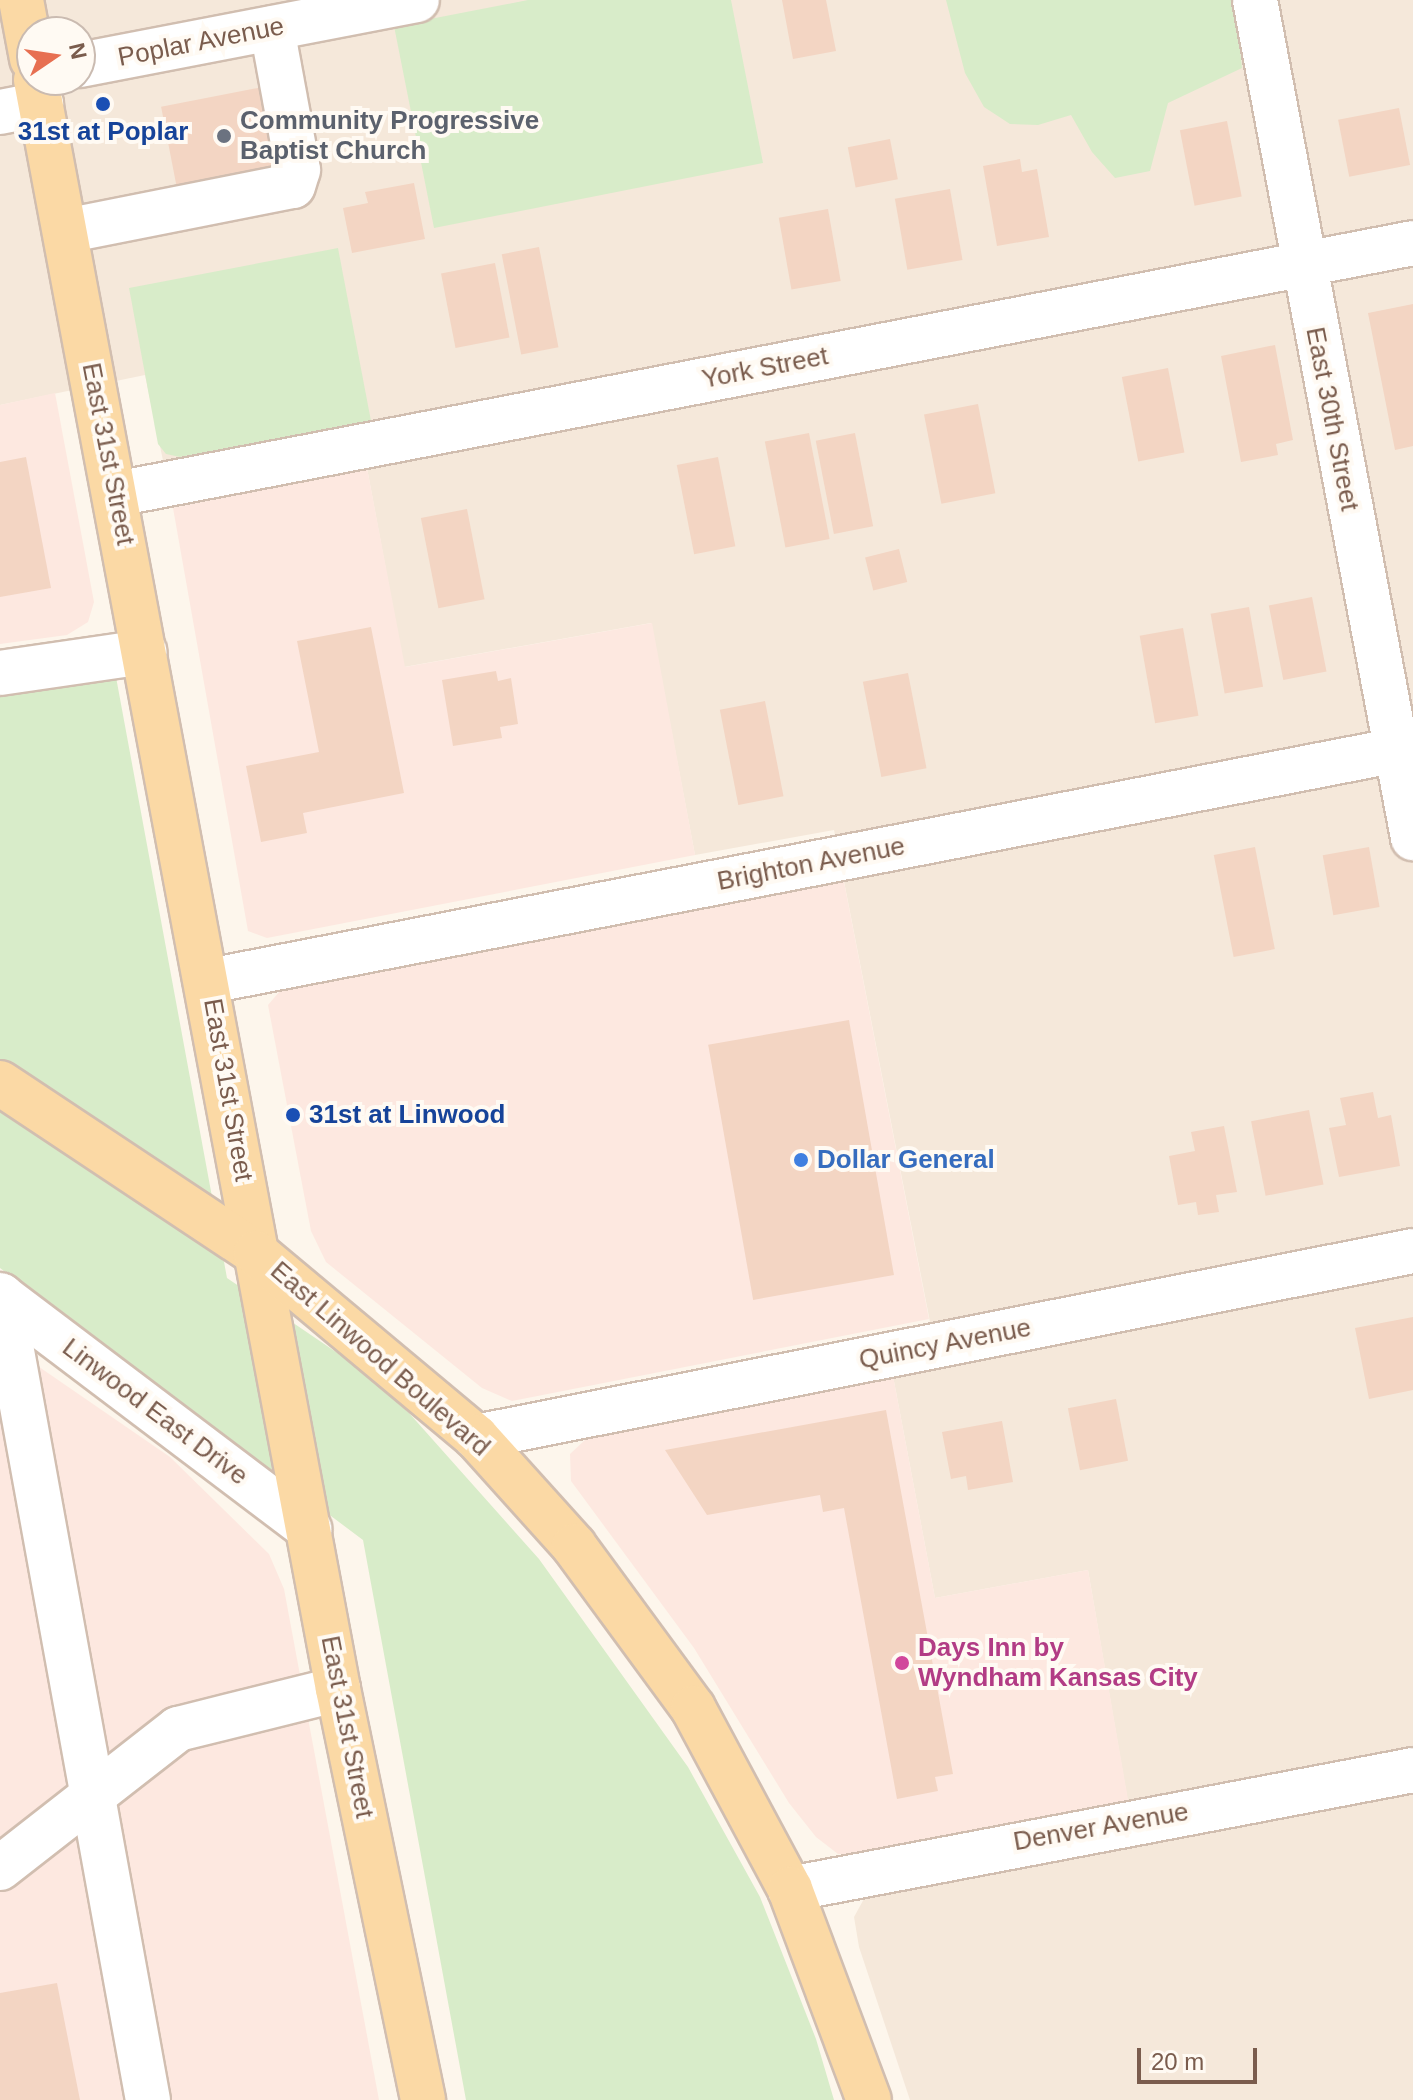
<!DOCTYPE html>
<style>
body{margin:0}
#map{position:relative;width:1413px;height:2100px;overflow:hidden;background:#fdf6ec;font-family:Arial,sans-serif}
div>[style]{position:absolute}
.residential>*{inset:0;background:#f5e8da}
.commercial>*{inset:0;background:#fde8e0}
.green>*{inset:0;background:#d8ecc9}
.building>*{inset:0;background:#f3d5c3;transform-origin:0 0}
.roads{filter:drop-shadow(2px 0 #d1beb0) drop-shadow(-2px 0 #d1beb0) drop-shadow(0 2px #d1beb0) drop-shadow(0 -2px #d1beb0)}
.minor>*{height:44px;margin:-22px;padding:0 22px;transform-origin:22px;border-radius:22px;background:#fff}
.major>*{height:44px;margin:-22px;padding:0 22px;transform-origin:22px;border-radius:22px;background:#fbd9a5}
.dots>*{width:22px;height:22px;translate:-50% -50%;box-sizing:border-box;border:4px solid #fffaf3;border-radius:50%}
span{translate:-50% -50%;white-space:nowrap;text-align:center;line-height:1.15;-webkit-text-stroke:8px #fffaf3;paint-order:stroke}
.street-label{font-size:26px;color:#7a5c4d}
.worship-label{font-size:26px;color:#5b616d;font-weight:700}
.left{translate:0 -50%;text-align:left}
.transit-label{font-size:26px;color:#164399;font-weight:700}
.shop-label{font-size:26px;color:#366cbe;font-weight:700}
.hotel-label{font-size:26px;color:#b23c85;font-weight:700}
.north{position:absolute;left:16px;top:16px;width:80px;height:80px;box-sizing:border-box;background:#fffaf3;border:2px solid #cabbb1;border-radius:50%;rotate:77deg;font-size:22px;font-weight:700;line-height:32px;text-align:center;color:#7a5c4d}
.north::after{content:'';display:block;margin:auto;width:28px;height:36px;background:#e76f51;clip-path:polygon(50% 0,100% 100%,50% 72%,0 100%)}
.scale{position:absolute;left:1137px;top:2048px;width:120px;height:36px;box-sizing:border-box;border:4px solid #7a5c4d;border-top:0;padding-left:10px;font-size:24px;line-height:28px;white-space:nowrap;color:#7a5c4d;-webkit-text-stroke:6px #fffaf3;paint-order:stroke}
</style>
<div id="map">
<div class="residential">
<div style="clip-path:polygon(evenodd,0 0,1413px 0,1413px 2100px,910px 2100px,859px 1947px,854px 1917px,865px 1897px,893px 1886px,1135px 1843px,1088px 1570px,935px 1598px,893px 1376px,939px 1368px,834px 830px,695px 855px,651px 623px,404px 667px,367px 468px,173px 508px,145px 375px,0 405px,0 0,32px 32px,80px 32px,80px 80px,32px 80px,32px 32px)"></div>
</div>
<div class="commercial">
<div style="clip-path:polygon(55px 393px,94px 602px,88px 622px,67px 635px,0 644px,0 405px)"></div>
<div style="clip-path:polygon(367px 468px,405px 667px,652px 623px,695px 855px,267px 938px,248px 931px,173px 508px)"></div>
<div style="clip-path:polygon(844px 882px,929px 1319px,512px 1401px,482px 1388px,326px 1262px,311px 1231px,268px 1005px,280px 991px)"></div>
<div style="clip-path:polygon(0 1340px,170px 1457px,269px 1554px,284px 1589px,379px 2100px,0 2100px)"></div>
<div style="clip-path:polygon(893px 1376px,935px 1598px,1088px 1570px,1129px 1805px,866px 1854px,838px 1854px,816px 1837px,789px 1803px,694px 1648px,571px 1481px,570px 1454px,586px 1439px)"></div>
</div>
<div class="green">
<div style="clip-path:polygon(528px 0,731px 0,763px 163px,434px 228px,394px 26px)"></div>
<div style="clip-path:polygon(946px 0,1235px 0,1242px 68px,1168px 103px,1150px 171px,1115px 178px,1092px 152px,1071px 115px,1038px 125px,1010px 124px,984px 107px,965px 73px)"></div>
<div style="clip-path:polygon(338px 248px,371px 421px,180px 457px,166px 454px,158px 444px,129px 288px)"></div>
<div style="clip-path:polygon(116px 677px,227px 1278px,358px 1367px,409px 1413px,539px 1559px,688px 1767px,760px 1897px,816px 2039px,834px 2100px,466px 2100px,363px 1540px,0 1268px,0 693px)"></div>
</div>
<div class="building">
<div style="clip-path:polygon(782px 0,826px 0,836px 51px,793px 59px)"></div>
<div style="left:273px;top:85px;width:81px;height:114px;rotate:79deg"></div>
<div style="left:1399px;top:108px;width:58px;height:62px;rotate:79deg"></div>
<div style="left:1227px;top:121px;width:77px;height:48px;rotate:79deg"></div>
<div style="left:890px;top:139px;width:41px;height:43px;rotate:79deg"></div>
<div style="clip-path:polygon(1020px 159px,1022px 172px,1037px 169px,1049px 237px,997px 246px,983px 166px)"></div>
<div style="clip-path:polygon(414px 183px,425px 239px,352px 253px,343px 208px,368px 203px,365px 192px)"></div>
<div style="left:950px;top:189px;width:72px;height:56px;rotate:80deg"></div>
<div style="left:828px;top:209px;width:73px;height:50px;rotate:80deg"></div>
<div style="left:539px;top:247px;width:102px;height:38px;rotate:79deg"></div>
<div style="left:495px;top:263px;width:76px;height:55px;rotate:79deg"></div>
<div style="clip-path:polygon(1413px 304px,1413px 446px,1395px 450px,1368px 313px)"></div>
<div style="clip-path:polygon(1275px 345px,1293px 440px,1276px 444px,1278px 455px,1241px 462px,1221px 356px)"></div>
<div style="left:1168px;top:368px;width:86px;height:47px;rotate:79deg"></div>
<div style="left:978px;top:404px;width:91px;height:55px;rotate:79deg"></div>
<div style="left:809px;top:433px;width:108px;height:45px;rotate:79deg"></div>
<div style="left:855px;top:433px;width:95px;height:40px;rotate:79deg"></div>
<div style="clip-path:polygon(26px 457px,51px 588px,0 597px,0 462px)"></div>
<div style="left:718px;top:457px;width:91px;height:42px;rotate:79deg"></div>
<div style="left:467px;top:509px;width:92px;height:47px;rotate:79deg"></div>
<div style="left:899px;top:549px;width:34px;height:35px;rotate:76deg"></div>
<div style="left:1312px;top:597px;width:76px;height:44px;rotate:79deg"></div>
<div style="left:1249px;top:607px;width:81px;height:39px;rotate:80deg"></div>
<div style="clip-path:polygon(371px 627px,404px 793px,303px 813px,307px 833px,261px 842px,246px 766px,319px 752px,297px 641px)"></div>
<div style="left:1183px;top:628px;width:89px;height:44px;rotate:80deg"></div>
<div style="clip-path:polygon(496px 671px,498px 681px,511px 678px,518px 724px,500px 727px,502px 738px,453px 746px,442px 680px)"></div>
<div style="left:908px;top:673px;width:97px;height:46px;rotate:79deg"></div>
<div style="left:765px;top:701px;width:97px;height:46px;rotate:79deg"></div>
<div style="left:1255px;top:847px;width:104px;height:42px;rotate:79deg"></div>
<div style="left:1369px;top:847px;width:61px;height:47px;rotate:80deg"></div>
<div style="left:849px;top:1020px;width:259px;height:143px;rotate:80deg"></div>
<div style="clip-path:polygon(1373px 1092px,1378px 1118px,1391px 1115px,1400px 1166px,1339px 1177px,1329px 1128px,1346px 1125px,1340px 1098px)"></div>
<div style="left:1309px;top:1110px;width:76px;height:59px;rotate:79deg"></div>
<div style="clip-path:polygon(1224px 1126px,1237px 1192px,1216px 1195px,1219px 1212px,1198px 1215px,1196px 1202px,1178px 1205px,1169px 1156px,1195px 1151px,1191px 1132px)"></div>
<div style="clip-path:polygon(1413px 1317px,1413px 1390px,1369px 1399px,1355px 1328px)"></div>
<div style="left:1116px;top:1399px;width:63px;height:49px;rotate:79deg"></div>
<div style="clip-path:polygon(886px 1410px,953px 1774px,935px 1777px,938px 1791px,897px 1799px,844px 1508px,823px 1512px,820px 1495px,707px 1515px,665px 1450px)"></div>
<div style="clip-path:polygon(1002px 1421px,1013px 1482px,968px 1490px,966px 1476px,951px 1479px,942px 1432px)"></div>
<div style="clip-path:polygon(57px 1983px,80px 2100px,0 2100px,0 1993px)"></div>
</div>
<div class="roads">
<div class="minor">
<div style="left:1255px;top:0;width:853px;rotate:79.32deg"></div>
<div style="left:80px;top:65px;width:343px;rotate:-10.9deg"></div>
<div style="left:0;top:112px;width:42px;rotate:-11deg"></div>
<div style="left:65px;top:231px;width:232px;rotate:-11.2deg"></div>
<div style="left:293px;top:186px;width:17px;rotate:-73deg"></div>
<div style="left:298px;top:170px;width:144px;rotate:-100.4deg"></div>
<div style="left:116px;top:494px;width:1321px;rotate:-10.95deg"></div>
<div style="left:0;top:673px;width:146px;rotate:-8.3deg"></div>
<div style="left:209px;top:981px;width:1227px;rotate:-11deg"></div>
<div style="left:0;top:1295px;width:388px;rotate:37.1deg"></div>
<div style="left:2px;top:1296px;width:817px;rotate:79.71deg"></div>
<div style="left:476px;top:1437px;width:955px;rotate:-11.23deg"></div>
<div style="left:0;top:1868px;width:226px;rotate:-38deg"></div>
<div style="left:178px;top:1729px;width:165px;rotate:-14deg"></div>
<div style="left:790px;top:1889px;width:634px;rotate:-10.81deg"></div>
</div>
<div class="major">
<div style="left:21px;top:0;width:60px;rotate:79.4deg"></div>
<div style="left:36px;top:80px;width:1637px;rotate:79.37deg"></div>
<div style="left:338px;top:1689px;width:420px;rotate:78.3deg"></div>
<div style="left:0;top:1083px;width:307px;rotate:33.6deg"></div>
<div style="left:256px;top:1253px;width:287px;rotate:39.9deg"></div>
<div style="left:476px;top:1437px;width:147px;rotate:48deg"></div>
<div style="left:574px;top:1546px;width:201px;rotate:53.7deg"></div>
<div style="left:693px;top:1708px;width:205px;rotate:61.8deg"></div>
<div style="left:790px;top:1889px;width:225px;rotate:69.5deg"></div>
</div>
</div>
<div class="dots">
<div style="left:103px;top:104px;background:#1a4fb4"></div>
<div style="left:224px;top:136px;background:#6b7280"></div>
<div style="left:293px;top:1115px;background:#1a4fb4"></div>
<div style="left:801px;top:1160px;background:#3f7fe0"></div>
<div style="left:902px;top:1663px;background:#d1479c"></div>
</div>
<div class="street-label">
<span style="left:201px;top:42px;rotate:-11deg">Poplar Avenue</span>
<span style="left:765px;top:368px;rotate:-11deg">York Street</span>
<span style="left:1332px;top:419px;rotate:79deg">East 30th Street</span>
<span style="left:108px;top:454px;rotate:79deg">East 31st Street</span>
<span style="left:811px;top:864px;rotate:-11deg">Brighton Avenue</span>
<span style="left:228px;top:1090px;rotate:80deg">East 31st Street</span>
<span style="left:945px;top:1344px;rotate:-11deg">Quincy Avenue</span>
<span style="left:380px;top:1359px;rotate:41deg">East Linwood Boulevard</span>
<span style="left:155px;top:1412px;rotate:37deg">Linwood East Drive</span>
<span style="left:347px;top:1727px;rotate:79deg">East 31st Street</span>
<span style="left:1101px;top:1827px;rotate:-10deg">Denver Avenue</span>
</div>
<div class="worship-label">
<span class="left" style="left:240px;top:136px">Community Progressive<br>Baptist Church</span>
</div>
<div class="transit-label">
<span style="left:103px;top:132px">31st at Poplar</span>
<span class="left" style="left:309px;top:1115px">31st at Linwood</span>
</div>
<div class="shop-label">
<span class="left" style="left:817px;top:1160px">Dollar General</span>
</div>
<div class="hotel-label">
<span class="left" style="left:918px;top:1663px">Days Inn by<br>Wyndham Kansas City</span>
</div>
<div class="north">N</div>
<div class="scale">20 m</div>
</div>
